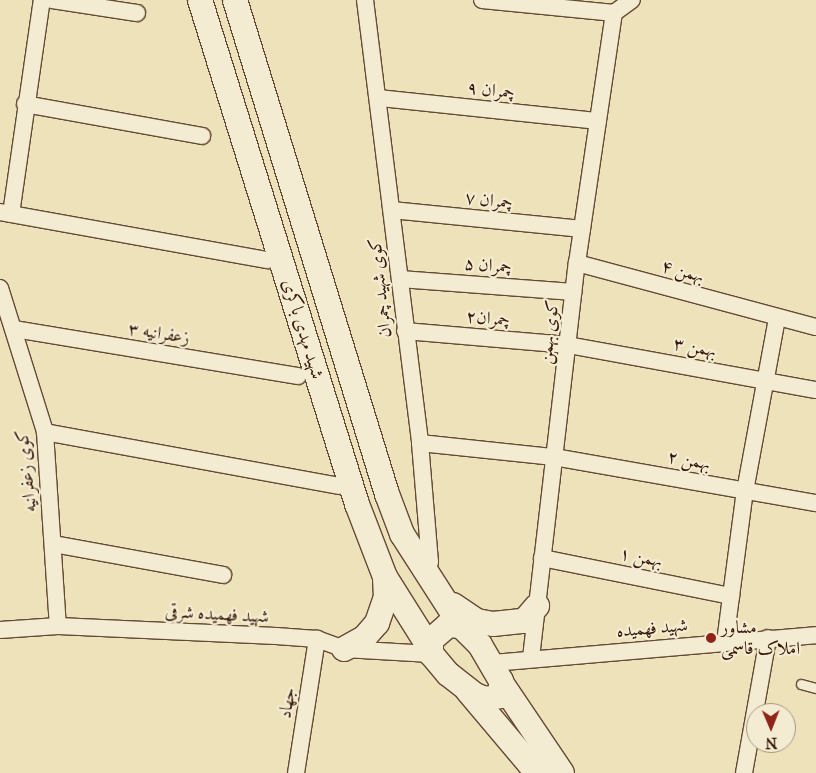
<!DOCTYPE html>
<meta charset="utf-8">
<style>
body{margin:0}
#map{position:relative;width:816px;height:773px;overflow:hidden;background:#eee2ba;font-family:"IM FELL Great Primer",Amiri,serif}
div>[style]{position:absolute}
.roads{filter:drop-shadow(1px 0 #644a35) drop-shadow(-1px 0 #644a35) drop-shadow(0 1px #644a35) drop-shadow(0 -1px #644a35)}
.lane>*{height:9px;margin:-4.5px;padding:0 4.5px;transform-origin:4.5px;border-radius:4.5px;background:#f4ecd2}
.street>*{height:16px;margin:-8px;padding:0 8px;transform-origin:8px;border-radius:8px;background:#f4ecd2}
.secondary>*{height:24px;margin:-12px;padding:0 12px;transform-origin:12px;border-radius:12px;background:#f4ecd2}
.dots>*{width:14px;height:14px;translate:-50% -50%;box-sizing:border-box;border:2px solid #f4ecd2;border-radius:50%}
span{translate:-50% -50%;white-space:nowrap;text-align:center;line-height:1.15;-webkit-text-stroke:4.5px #f4ecd2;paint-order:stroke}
.street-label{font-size:18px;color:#361709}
.poi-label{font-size:18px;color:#361709}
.left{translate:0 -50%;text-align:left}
.north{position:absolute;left:746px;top:703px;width:50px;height:50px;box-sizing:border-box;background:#f4ecd2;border:1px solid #a89782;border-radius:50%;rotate:179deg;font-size:14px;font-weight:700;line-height:20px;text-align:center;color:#361709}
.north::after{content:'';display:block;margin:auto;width:18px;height:22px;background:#8f2418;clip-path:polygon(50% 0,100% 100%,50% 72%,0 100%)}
</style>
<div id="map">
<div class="roads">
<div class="lane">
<div style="left:801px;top:684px;width:16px;rotate:15deg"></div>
</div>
<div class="street">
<div style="left:52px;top:0;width:86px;rotate:8.7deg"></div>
<div style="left:365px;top:0;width:446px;rotate:82.9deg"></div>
<div style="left:420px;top:443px;width:119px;rotate:85.2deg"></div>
<div style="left:430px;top:562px;width:11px;rotate:158deg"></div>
<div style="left:482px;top:0;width:133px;rotate:5.6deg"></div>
<div style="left:614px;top:13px;width:22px;rotate:-36deg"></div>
<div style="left:379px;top:98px;width:220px;rotate:6deg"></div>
<div style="left:25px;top:104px;width:180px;rotate:10.2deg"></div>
<div style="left:392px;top:210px;width:191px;rotate:5.7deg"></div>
<div style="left:0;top:212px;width:272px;rotate:10.2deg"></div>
<div style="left:11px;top:214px;width:216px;rotate:-81.8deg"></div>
<div style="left:577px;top:263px;width:247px;rotate:15deg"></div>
<div style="left:400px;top:279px;width:174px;rotate:4.3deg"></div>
<div style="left:0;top:288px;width:151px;rotate:72.6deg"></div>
<div style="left:45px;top:432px;width:194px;rotate:86.2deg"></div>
<div style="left:14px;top:329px;width:288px;rotate:9.4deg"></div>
<div style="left:405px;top:331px;width:164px;rotate:4.9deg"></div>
<div style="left:568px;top:345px;width:252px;rotate:10.3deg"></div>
<div style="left:45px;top:432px;width:299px;rotate:10.4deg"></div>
<div style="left:420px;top:443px;width:135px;rotate:6deg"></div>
<div style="left:554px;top:457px;width:266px;rotate:10deg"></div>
<div style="left:54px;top:544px;width:172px;rotate:10.4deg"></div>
<div style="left:542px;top:558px;width:193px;rotate:11.4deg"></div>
<div style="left:0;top:630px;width:58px;rotate:-3.9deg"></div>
<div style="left:58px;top:626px;width:218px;rotate:2.6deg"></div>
<div style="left:276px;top:636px;width:41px;rotate:4.2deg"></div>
<div style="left:317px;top:639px;width:29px;rotate:20deg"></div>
<div style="left:344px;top:649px;width:87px;rotate:3.3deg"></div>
<div style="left:725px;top:642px;width:152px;rotate:-82.5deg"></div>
<div style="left:745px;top:491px;width:176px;rotate:-79.5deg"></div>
<div style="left:531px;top:658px;width:398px;rotate:-83.4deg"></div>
<div style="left:577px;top:263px;width:253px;rotate:-81.6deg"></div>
<div style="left:492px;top:663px;width:325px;rotate:-4.9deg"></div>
<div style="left:296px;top:773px;width:136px;rotate:-81.1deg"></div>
<div style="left:744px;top:773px;width:137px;rotate:-79.9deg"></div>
</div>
<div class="secondary">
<div style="left:200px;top:0;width:528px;rotate:72.7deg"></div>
<div style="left:357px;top:504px;width:78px;rotate:69deg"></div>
<div style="left:385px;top:577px;width:83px;rotate:57.8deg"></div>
<div style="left:235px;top:0;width:517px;rotate:72.9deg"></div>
<div style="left:387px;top:494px;width:43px;rotate:69.4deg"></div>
<div style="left:402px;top:534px;width:109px;rotate:57.3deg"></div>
<div style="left:453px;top:605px;width:29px;rotate:34deg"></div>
<div style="left:477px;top:621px;width:16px;rotate:11deg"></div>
<div style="left:493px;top:624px;width:31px;rotate:-6deg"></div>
<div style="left:524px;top:621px;width:20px;rotate:-49deg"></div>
<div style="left:448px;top:625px;width:13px;rotate:4deg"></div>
<div style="left:461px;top:626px;width:27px;rotate:45deg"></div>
<div style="left:480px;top:645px;width:42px;rotate:59.7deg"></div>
<div style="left:501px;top:681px;width:15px;rotate:90deg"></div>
<div style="left:501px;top:696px;width:16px;rotate:169deg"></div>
<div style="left:485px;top:699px;width:11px;rotate:-158deg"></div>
<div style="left:475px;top:695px;width:34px;rotate:-142deg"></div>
<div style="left:448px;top:674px;width:26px;rotate:-130deg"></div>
<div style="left:431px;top:654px;width:14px;rotate:-90deg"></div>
<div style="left:431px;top:640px;width:23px;rotate:-41deg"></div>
<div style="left:344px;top:649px;width:23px;rotate:-29deg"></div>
<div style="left:364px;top:638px;width:20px;rotate:-49deg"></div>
<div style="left:377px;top:623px;width:28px;rotate:-71deg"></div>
<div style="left:386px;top:597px;width:20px;rotate:-93deg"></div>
<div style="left:502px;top:684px;width:107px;rotate:56deg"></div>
<div style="left:468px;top:691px;width:107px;rotate:49.9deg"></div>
</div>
</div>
<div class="dots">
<div style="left:711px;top:638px;background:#8f2418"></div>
</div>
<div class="street-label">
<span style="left:491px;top:90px;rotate:6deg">چمران ۹</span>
<span style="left:489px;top:200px;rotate:6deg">چمران ۷</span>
<span style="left:488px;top:265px;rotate:4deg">چمران ۵</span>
<span style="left:683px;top:271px;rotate:15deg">بهمن ۴</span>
<span style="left:380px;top:288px;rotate:-96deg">کوی شهید چمران</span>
<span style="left:488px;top:318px;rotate:5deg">چمران۲</span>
<span style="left:303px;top:329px;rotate:73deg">شهید مهدی باکری</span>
<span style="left:549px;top:332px;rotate:-83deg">کوی بهمن</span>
<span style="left:159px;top:333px;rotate:9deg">زعفرانیه ۳</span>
<span style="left:695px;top:347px;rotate:10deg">بهمن ۳</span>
<span style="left:689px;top:460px;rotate:10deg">بهمن ۲</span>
<span style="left:26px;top:471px;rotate:-96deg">کوی زعفرانیه</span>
<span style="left:641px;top:557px;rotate:11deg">بهمن ۱</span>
<span style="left:217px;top:614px;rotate:3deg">شهید فهمیده شرقی</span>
<span style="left:652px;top:628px;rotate:-5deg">شهید فهمیده</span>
<span style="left:287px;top:703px;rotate:-81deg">جهاد</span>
</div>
<div class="poi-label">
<span class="left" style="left:721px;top:638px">مشاور<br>املاک قاسمی</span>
</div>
<div class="north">N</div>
</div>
